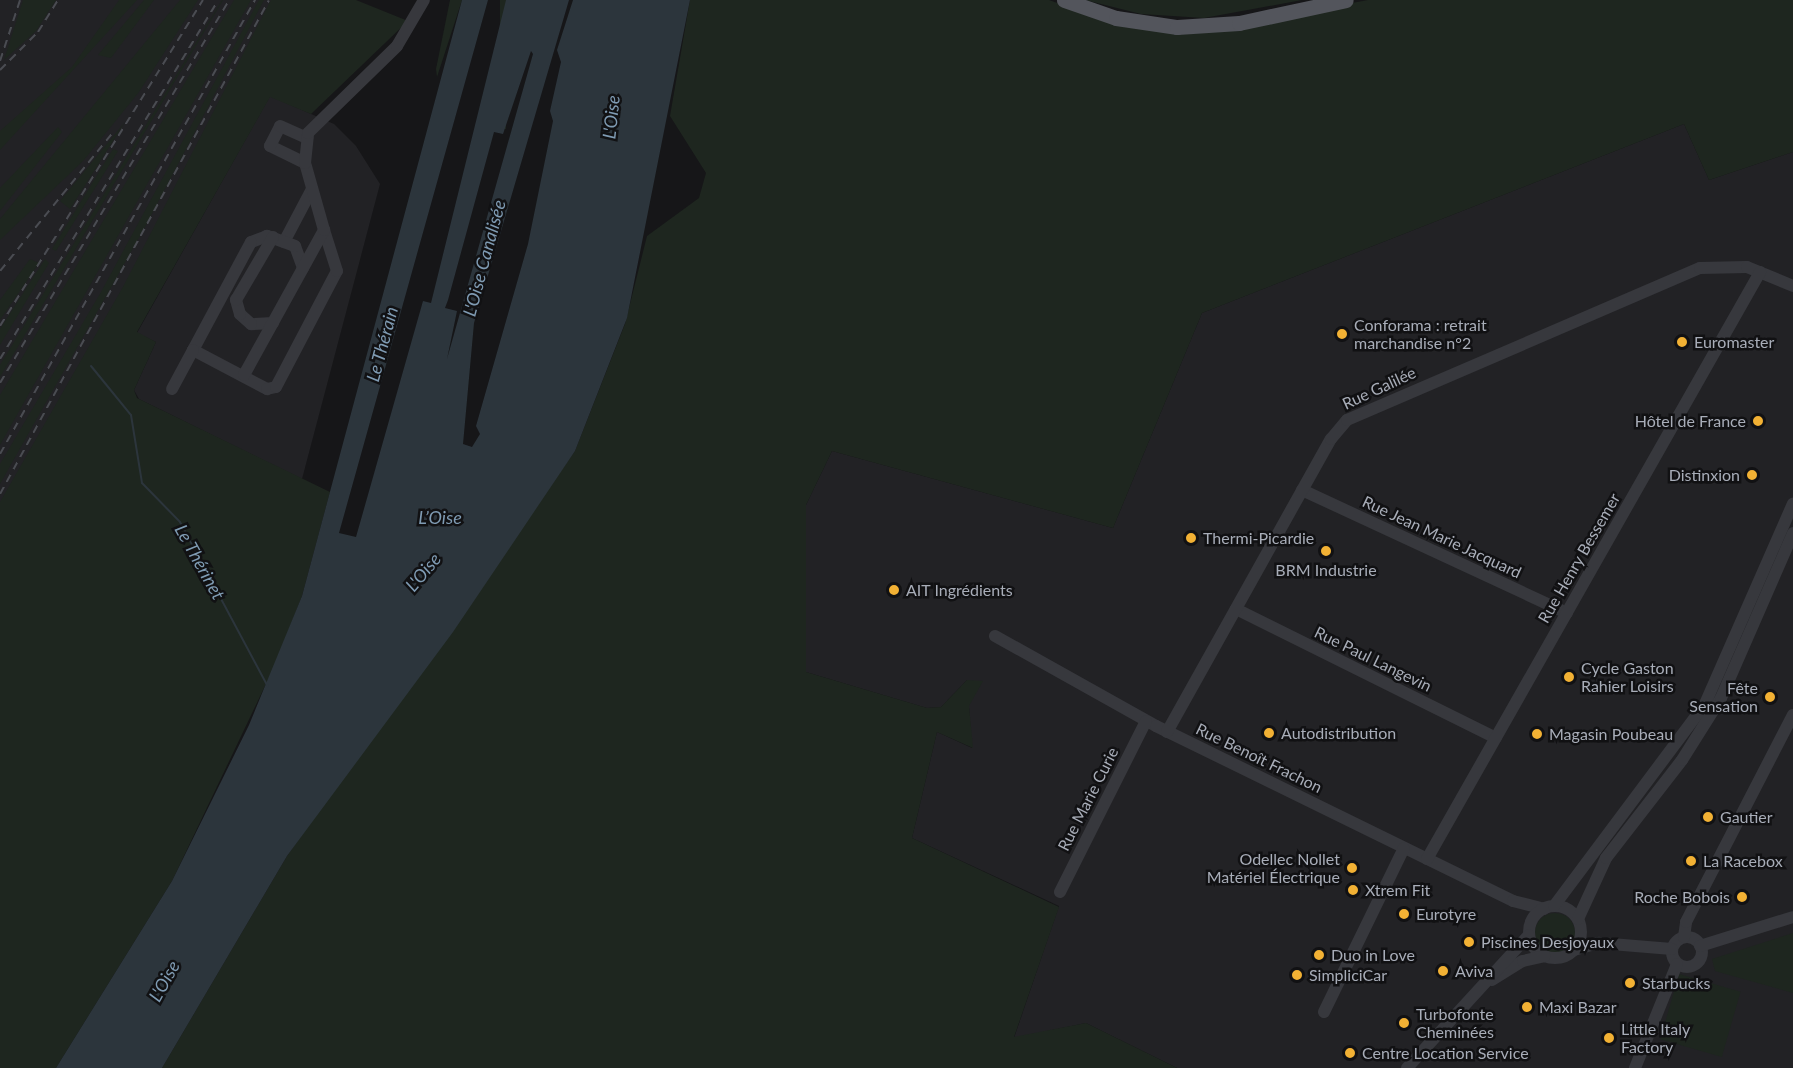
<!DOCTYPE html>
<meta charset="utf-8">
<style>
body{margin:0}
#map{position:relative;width:1793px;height:1068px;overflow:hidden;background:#161618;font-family:Lato,sans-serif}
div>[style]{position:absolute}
.built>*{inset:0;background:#222225}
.green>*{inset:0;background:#1e261f;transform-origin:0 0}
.round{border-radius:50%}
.water>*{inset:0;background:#2c353c}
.stream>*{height:2px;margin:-1px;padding:0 1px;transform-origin:1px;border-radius:1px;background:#2c353c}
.minor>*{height:12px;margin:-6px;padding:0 6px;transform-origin:6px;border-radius:6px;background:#37383d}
.minor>.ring{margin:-6px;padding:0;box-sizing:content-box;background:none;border:12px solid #37383d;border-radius:50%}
.major>*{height:15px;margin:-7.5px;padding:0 7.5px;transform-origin:7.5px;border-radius:7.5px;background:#53555c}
.rail>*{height:2px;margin-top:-1px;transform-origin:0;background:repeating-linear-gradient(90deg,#4a4c52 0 8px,transparent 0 14px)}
.dots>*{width:16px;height:16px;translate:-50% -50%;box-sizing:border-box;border:3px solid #111113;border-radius:50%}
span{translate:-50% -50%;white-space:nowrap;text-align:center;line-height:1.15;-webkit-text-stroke:5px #111113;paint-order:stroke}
.poi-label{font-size:16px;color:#a8adb8}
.left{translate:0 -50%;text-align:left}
.right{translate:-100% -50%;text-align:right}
.street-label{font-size:16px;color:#a8adb8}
.water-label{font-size:18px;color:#7f9bb3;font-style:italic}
</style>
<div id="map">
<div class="built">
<div style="clip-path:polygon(0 0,282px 0,0 525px)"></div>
<div style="clip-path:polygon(270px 96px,334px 124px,356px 146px,380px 184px,302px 479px,139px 399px,134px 390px,156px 342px,137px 333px)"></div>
<div style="clip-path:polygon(1684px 124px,1709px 180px,1793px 152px,1793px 1068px,1177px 1068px,1086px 1023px,1014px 1038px,1059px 906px,912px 838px,937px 732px,972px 748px,967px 680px,941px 707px,927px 708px,806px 672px,802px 661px,806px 505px,832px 451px,1113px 528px,1202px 313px)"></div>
</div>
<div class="green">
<div style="clip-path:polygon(23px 0,56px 0,36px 31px,4px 60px)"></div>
<div style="clip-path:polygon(119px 0,137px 0,0 150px,0 131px,72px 67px)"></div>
<div style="clip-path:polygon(144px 0,154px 0,111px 58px,98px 55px)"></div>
<div style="clip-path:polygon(180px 0,198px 0,139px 92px,84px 160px,0 240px,0 219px)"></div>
<div style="clip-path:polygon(222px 0,223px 0,0 377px,0 365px)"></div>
<div style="clip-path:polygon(234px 0,251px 0,0 445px,0 395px)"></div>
<div style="clip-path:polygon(259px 0,264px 0,145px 227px,0 484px,0 464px,101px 292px)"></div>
<div style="clip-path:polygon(271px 0,356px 0,408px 21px,311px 114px,270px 97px,137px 332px,156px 342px,134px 390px,137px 398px,330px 492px,302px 596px,274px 667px,172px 881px,56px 1068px,0 1068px,0 502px,124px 285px)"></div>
<div style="clip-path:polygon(450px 0,462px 0,437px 77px,436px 69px)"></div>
<div style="left:500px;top:0;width:6px;height:129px"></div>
<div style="clip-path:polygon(690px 0,1049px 0,1124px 27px,1195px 32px,1368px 0,1793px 0,1793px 152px,1709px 180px,1684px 124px,1202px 313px,1113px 528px,832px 451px,806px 505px,806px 672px,927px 708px,941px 707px,967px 680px,983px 681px,969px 706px,973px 748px,937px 732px,912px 838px,1059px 907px,1014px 1037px,1086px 1023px,1177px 1068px,162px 1068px,287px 856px,575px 451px,625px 324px,647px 236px,699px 198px,706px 173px,670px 116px)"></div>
<div style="clip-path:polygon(1085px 0,1302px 0,1204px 18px,1141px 14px)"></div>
<div style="clip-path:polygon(125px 122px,70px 209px,60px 201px)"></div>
<div style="clip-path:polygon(58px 127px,62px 132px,0 211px,0 188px)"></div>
<div style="clip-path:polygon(113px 149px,118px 151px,56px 251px,52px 249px)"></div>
<div style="clip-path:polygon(30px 259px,39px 263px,0 320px,0 300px)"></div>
<div style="clip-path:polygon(45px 259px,49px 263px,0 345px,0 329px)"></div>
<div class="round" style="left:1535px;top:913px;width:40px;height:40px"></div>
<div style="clip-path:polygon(1793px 933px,1793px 993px,1715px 971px,1712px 959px)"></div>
<div style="left:1679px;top:974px;width:64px;height:68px;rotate:16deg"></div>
</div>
<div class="water">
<div style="clip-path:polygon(evenodd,462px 0,488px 0,339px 533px,356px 537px,423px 301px,431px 303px,506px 0,569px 0,474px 323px,463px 444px,472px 447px,480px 434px,476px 426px,528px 244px,553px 121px,550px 111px,561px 62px,557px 50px,573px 0,690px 0,627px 318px,575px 451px,453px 632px,287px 856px,162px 1068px,56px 1068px,172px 881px,249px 725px,302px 596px,462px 0,531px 51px,533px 54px,447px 359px,457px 311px,445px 308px,448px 300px,494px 132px,503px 134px,531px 51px)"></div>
</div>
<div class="stream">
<div style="left:91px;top:366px;width:63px;rotate:50.8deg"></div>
<div style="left:131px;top:415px;width:69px;rotate:80.8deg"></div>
<div style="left:142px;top:483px;width:54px;rotate:45.7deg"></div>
<div style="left:180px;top:522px;width:187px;rotate:61.9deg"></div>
</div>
<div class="minor">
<div style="left:305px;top:163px;width:39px;rotate:-154deg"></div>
<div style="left:270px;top:146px;width:22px;rotate:-63deg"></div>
<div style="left:280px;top:126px;width:30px;rotate:24deg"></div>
<div style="left:284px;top:242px;width:60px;rotate:-62.2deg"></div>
<div style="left:303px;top:268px;width:23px;rotate:-110deg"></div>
<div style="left:295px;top:246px;width:30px;rotate:-160deg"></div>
<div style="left:267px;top:236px;width:17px;rotate:159deg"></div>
<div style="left:251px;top:242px;width:123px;rotate:118.2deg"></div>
<div style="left:193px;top:350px;width:84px;rotate:27.8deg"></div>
<div style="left:267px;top:389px;width:9px;rotate:-13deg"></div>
<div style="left:276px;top:387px;width:131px;rotate:-62.3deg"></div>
<div style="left:337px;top:271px;width:43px;rotate:-107.6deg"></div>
<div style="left:273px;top:323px;width:22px;rotate:177deg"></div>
<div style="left:251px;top:324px;width:15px;rotate:-138deg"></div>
<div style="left:240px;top:314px;width:15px;rotate:-106deg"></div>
<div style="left:236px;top:300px;width:73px;rotate:-59.6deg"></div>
<div style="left:244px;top:375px;width:166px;rotate:-61.1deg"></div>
<div style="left:324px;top:230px;width:70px;rotate:-105.8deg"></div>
<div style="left:305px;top:163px;width:30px;rotate:-84deg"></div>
<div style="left:308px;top:133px;width:124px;rotate:-44.3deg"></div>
<div style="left:397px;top:46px;width:53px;rotate:-59.6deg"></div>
<div style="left:172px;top:389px;width:44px;rotate:-61.7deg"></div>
<div style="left:1302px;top:490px;width:292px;rotate:24.9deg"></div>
<div style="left:1236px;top:609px;width:290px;rotate:26.4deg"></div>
<div style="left:995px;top:636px;width:184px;rotate:29.2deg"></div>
<div style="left:1156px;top:726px;width:398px;rotate:26.1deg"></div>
<div style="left:1513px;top:901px;width:32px;rotate:14deg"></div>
<div style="left:1167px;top:732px;width:336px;rotate:-60.8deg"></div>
<div style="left:1331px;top:439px;width:25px;rotate:-50deg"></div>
<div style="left:1347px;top:420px;width:384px;rotate:-23.3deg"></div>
<div style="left:1700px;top:268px;width:47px;rotate:-1.2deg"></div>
<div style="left:1747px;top:267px;width:50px;rotate:22.4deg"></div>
<div style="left:1427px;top:859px;width:675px;rotate:-60.43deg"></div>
<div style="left:1060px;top:892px;width:191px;rotate:-63.3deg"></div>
<div class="ring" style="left:1529px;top:906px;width:40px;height:40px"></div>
<div style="left:1554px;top:906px;width:252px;rotate:-53.2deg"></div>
<div style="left:1705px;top:704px;width:219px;rotate:-66.3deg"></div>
<div style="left:1578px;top:919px;width:67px;rotate:-65.3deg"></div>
<div style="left:1606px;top:858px;width:124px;rotate:-52.2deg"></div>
<div style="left:1682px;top:760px;width:73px;rotate:-57.8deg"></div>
<div style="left:1721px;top:698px;width:180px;rotate:-66.4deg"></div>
<div class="ring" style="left:1672px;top:937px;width:18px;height:18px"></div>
<div style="left:1684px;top:937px;width:15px;rotate:-82deg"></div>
<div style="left:1686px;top:922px;width:233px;rotate:-62.7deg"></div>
<div style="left:1700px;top:946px;width:97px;rotate:-17.3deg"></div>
<div style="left:1574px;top:950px;width:26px;rotate:-16deg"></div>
<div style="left:1599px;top:943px;width:73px;rotate:4.7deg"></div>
<div style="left:1492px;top:980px;width:36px;rotate:-32deg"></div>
<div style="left:1523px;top:961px;width:22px;rotate:-13deg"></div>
<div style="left:1324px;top:1012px;width:182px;rotate:-64deg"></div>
<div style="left:1407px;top:1068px;width:180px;rotate:-47.5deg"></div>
<div style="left:1635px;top:1068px;width:112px;rotate:-68deg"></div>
</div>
<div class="major">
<div style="left:1064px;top:0;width:55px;rotate:19.1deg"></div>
<div style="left:1116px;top:18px;width:62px;rotate:8.4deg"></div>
<div style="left:1177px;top:27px;width:62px;rotate:-3.7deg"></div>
<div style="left:1239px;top:23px;width:109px;rotate:-12.1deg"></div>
</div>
<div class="rail">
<div style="left:0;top:61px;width:64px;rotate:-71.8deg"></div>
<div style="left:0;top:70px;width:54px;rotate:-45deg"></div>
<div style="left:38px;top:32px;width:38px;rotate:-58deg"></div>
<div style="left:0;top:271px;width:181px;rotate:-50.8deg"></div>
<div style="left:0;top:326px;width:384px;rotate:-58.1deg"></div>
<div style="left:0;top:359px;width:420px;rotate:-58.7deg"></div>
<div style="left:0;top:383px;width:446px;rotate:-59.1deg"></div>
<div style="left:0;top:454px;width:521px;rotate:-60.68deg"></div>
<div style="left:0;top:494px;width:562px;rotate:-61.43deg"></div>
</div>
<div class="dots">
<div style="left:1342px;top:334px;background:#f2b134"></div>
<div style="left:1682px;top:342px;background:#f2b134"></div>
<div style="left:1758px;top:421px;background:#f2b134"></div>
<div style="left:1752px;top:475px;background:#f2b134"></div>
<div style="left:1191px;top:538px;background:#f2b134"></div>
<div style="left:1326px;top:551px;background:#f2b134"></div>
<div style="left:894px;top:590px;background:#f2b134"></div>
<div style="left:1569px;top:677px;background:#f2b134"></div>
<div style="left:1770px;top:697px;background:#f2b134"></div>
<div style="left:1269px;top:733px;background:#f2b134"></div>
<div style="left:1537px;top:734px;background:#f2b134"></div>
<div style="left:1708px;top:817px;background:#f2b134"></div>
<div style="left:1691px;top:861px;background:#f2b134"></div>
<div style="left:1352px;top:868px;background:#f2b134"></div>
<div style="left:1353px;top:890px;background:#f2b134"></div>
<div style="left:1742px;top:897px;background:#f2b134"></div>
<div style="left:1404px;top:914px;background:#f2b134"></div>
<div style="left:1469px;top:942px;background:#f2b134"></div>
<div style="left:1319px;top:955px;background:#f2b134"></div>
<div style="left:1443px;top:971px;background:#f2b134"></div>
<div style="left:1297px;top:975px;background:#f2b134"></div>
<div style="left:1630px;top:983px;background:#f2b134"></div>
<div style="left:1527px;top:1007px;background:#f2b134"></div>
<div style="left:1404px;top:1023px;background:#f2b134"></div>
<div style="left:1609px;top:1038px;background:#f2b134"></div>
<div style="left:1350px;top:1053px;background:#f2b134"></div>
</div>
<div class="poi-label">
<span class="left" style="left:1354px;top:334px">Conforama : retrait<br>marchandise n°2</span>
<span class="left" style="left:1694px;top:342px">Euromaster</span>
<span class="right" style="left:1746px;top:421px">Hôtel de France</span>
<span class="right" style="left:1740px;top:475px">Distinxion</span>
<span class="left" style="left:1203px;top:538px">Thermi-Picardie</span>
<span style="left:1326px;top:570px">BRM Industrie</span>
<span class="left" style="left:906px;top:590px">AIT Ingrédients</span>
<span class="left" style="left:1581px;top:677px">Cycle Gaston<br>Rahier Loisirs</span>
<span class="right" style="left:1758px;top:697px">Fête<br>Sensation</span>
<span class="left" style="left:1281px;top:733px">Autodistribution</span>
<span class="left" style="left:1549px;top:734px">Magasin Poubeau</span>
<span class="left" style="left:1720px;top:817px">Gautier</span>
<span class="right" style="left:1340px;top:868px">Odellec Nollet<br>Matériel Électrique</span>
<span class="left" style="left:1703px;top:861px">La Racebox</span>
<span class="left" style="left:1365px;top:890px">Xtrem Fit</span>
<span class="right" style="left:1730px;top:897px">Roche Bobois</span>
<span class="left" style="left:1416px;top:914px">Eurotyre</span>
<span class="left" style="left:1481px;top:942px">Piscines Desjoyaux</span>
<span class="left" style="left:1331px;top:955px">Duo in Love</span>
<span class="left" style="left:1455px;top:971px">Aviva</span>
<span class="left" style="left:1309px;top:975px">SimpliciCar</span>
<span class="left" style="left:1642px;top:983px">Starbucks</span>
<span class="left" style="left:1539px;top:1007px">Maxi Bazar</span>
<span class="left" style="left:1416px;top:1023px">Turbofonte<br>Cheminées</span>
<span class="left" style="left:1621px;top:1038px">Little Italy<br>Factory</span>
<span class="left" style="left:1362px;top:1053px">Centre Location Service</span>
</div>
<div class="street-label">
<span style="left:1379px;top:388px;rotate:-25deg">Rue Galilée</span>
<span style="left:1442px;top:537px;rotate:25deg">Rue Jean Marie Jacquard</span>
<span style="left:1579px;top:558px;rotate:-60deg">Rue Henry Bessemer</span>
<span style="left:1373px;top:659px;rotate:26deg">Rue Paul Langevin</span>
<span style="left:1259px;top:758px;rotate:26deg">Rue Benoît Frachon</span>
<span style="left:1088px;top:799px;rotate:-63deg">Rue Marie Curie</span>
</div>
<div class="water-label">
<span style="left:611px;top:117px;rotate:-84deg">L'Oise</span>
<span style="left:484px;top:258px;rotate:-75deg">L'Oise Canalisée</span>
<span style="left:382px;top:344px;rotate:-75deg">Le Thérain</span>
<span style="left:440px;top:517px">L’Oise</span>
<span style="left:200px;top:562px;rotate:61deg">Le Thérinet</span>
<span style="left:423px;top:572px;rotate:-50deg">L'Oise</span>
<span style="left:164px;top:981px;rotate:-61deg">L'Oise</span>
</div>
</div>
